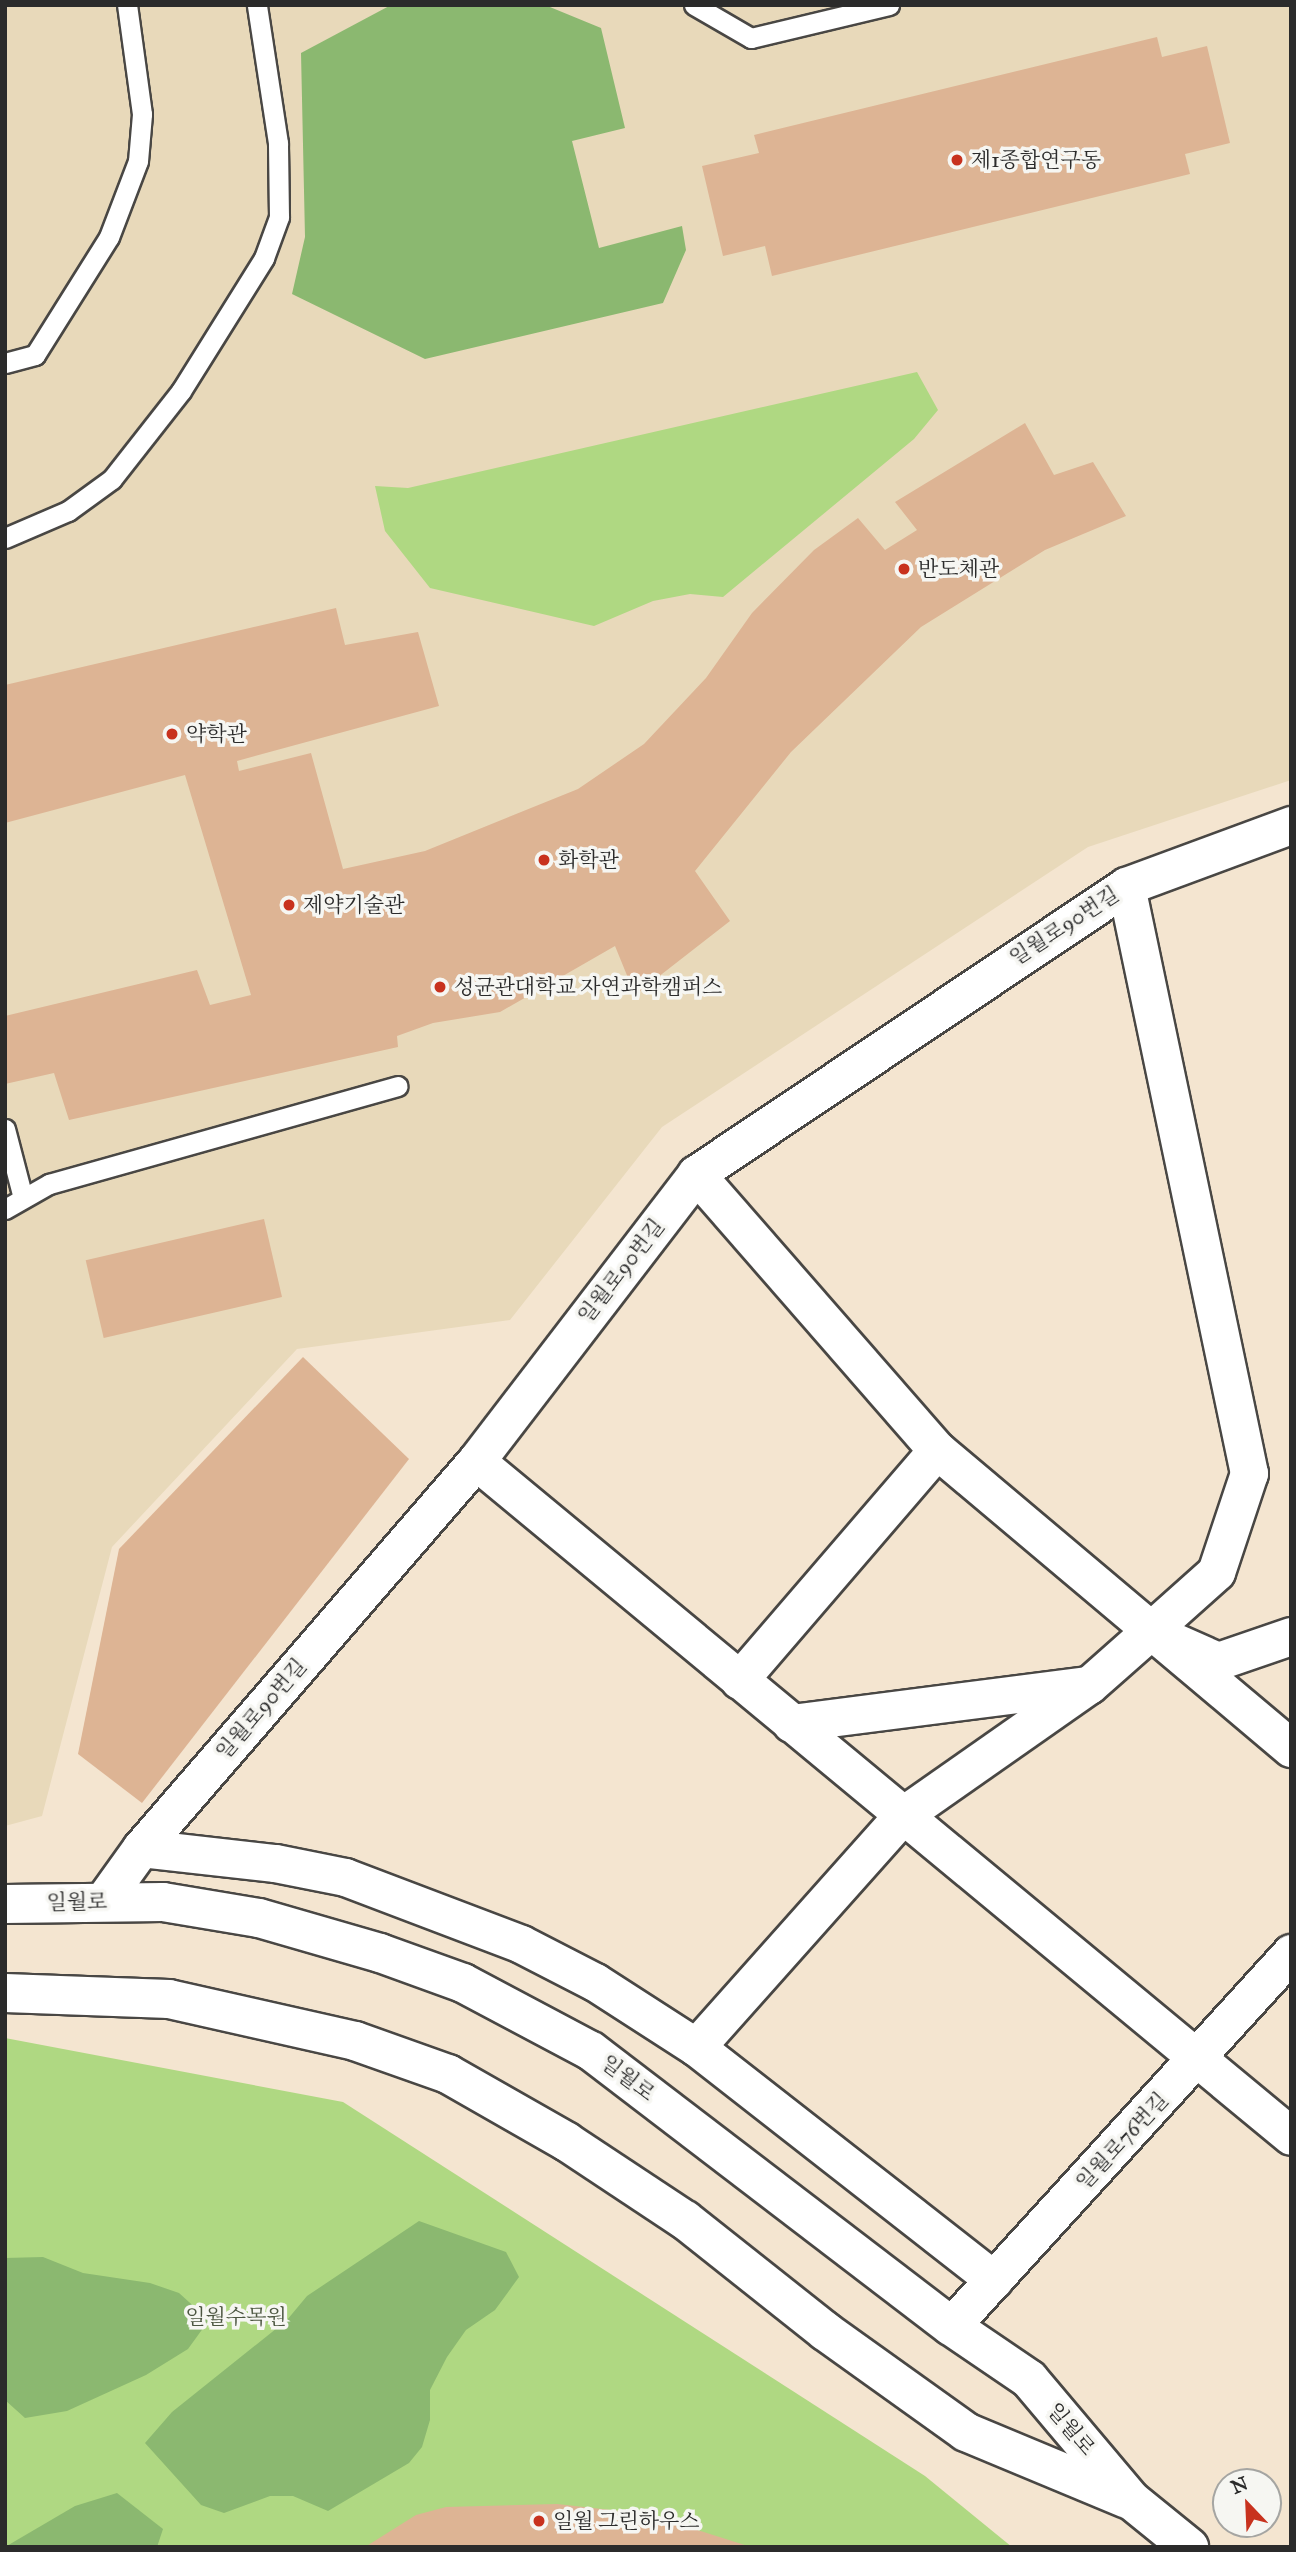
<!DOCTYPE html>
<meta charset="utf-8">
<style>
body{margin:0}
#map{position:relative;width:1296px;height:2552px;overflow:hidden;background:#f4e5d0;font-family:"IM FELL Great Primer","Noto Serif KR",serif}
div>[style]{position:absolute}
.built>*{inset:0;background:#e8d9ba}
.green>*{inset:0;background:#afd882}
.forest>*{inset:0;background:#8bb870}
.building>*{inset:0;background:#ddb494;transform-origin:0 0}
.roads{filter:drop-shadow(2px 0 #494744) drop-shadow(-2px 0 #494744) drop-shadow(0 2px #494744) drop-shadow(0 -2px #494744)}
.service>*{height:19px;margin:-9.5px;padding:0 9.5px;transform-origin:9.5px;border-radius:9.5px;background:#fff}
.minor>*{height:37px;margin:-18.5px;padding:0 18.5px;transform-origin:18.5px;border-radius:18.5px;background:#fff}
.tertiary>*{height:38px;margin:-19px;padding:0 19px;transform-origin:19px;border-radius:19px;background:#fff}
.dots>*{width:19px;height:19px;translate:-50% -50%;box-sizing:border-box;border:4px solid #f6f6f2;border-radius:50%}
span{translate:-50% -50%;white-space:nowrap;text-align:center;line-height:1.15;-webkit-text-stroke:7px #f6f6f2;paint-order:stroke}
.poi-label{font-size:21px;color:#2b2b2b}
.left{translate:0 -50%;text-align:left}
.street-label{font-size:21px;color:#2b2b2b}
.park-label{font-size:21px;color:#4c5641}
.frame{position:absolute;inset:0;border:7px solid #2b2b2b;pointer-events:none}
.north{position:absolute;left:1212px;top:2468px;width:70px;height:70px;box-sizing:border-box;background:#f6f6f2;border:2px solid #a5a5a2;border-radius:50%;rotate:337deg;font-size:19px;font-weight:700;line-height:28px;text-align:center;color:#2b2b2b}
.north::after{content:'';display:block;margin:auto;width:24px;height:32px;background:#c8321e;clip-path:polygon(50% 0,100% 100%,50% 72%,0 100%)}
</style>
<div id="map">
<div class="built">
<div style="clip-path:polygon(5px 5px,1291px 5px,1291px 780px,1088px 847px,662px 1127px,510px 1320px,297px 1349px,112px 1547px,42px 1816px,5px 1826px)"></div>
</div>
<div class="green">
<div style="clip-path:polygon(917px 372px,938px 410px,914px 439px,723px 597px,690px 594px,653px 601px,594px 626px,430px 588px,385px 531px,375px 486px,408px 488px)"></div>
<div style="clip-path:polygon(5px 2038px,343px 2102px,925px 2476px,1012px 2547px,5px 2547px)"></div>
</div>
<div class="forest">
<div style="clip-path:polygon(391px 5px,545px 5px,601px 28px,625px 128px,572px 141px,599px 248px,682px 226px,686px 250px,663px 303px,425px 359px,292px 294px,305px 237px,301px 53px)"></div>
<div style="clip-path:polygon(419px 2221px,506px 2252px,519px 2277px,495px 2310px,466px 2330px,447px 2357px,430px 2390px,430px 2420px,422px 2447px,409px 2463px,328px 2511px,293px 2496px,270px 2496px,224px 2513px,201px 2505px,145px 2443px,172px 2412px,287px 2320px,307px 2296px)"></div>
<div style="clip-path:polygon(43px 2257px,83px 2273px,150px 2283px,179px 2293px,209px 2320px,188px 2349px,146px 2375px,67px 2411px,25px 2418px,5px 2400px,5px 2258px)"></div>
<div style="clip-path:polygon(117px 2493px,163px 2529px,157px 2547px,5px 2547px,75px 2506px)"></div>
</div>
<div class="building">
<div style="clip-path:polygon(1157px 37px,1162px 57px,1207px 46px,1230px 143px,1185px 154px,1190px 174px,772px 276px,765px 246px,723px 256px,702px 166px,759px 153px,754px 135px)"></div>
<div style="clip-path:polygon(1025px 423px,1054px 475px,1093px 462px,1126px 516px,1045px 550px,921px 627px,791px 752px,695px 871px,730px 921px,635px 995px,615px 946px,500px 1012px,433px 1023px,397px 1036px,398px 1047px,69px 1120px,54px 1073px,5px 1084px,5px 1016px,197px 970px,210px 1005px,251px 995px,185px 775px,5px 823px,5px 685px,336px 608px,345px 645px,418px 632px,439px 706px,237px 761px,239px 771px,311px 753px,343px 869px,425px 851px,578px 789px,644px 744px,706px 678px,752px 613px,814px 550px,858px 518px,885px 550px,917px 530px,895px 502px)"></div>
<div style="left:264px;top:1219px;width:80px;height:183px;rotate:77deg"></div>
<div style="clip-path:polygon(303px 1357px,409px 1459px,142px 1803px,78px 1754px,119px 1549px)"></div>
<div style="clip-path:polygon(557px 2504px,647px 2514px,751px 2547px,365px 2547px,416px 2515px,446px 2507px)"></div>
</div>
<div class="roads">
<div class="service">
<div style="left:694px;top:5px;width:66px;rotate:30.1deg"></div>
<div style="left:751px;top:38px;width:142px;rotate:-13.4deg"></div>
<div style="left:5px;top:363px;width:31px;rotate:-15deg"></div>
<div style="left:35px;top:355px;width:139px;rotate:-57.9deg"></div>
<div style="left:109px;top:237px;width:81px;rotate:-69.1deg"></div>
<div style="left:138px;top:161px;width:47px;rotate:-85.1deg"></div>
<div style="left:142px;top:114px;width:110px;rotate:-97.8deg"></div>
<div style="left:5px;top:538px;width:69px;rotate:-23.2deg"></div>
<div style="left:68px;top:511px;width:54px;rotate:-36deg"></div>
<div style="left:112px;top:479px;width:112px;rotate:-51.9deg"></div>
<div style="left:181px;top:391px;width:157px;rotate:-58deg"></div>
<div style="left:264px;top:258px;width:44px;rotate:-69.9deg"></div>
<div style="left:279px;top:217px;width:74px;rotate:-90.8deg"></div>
<div style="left:278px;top:143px;width:140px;rotate:-98.7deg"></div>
<div style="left:5px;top:1129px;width:71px;rotate:75.4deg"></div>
<div style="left:5px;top:1209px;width:51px;rotate:-29.6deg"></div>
<div style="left:49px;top:1184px;width:362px;rotate:-15.7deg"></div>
</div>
<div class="minor">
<div style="left:1126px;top:886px;width:600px;rotate:78.17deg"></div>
<div style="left:1249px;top:1473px;width:104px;rotate:108.4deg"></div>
<div style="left:1216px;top:1572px;width:89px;rotate:138.2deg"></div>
<div style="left:696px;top:1174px;width:366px;rotate:48.9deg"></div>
<div style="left:937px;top:1450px;width:463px;rotate:40.1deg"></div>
<div style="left:476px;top:1461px;width:1058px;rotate:39.63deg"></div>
<div style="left:739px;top:1680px;width:303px;rotate:-49.3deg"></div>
<div style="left:791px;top:1723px;width:300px;rotate:-7.3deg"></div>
<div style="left:1089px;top:1685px;width:81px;rotate:-41.5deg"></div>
<div style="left:1150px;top:1631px;width:74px;rotate:23.8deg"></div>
<div style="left:1218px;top:1661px;width:77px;rotate:-18.9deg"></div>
<div style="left:141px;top:1848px;width:135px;rotate:6.4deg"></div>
<div style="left:275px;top:1863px;width:71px;rotate:11.3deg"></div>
<div style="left:345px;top:1877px;width:188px;rotate:20.8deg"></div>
<div style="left:521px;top:1944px;width:83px;rotate:27.2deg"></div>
<div style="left:595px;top:1982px;width:120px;rotate:32.8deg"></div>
<div style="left:696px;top:2047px;width:378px;rotate:38deg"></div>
<div style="left:103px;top:1901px;width:65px;rotate:-54.4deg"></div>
<div style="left:141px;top:1848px;width:512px;rotate:-49.12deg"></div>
<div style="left:476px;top:1461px;width:362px;rotate:-52.5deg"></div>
<div style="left:696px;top:1174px;width:518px;rotate:-33.81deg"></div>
<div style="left:1126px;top:886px;width:176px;rotate:-20.3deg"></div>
<div style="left:696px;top:2047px;width:311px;rotate:-48.3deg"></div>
<div style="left:903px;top:1815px;width:227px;rotate:-35deg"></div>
<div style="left:951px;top:2326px;width:505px;rotate:-47.65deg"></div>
</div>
<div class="tertiary">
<div style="left:5px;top:1904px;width:158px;rotate:-0.7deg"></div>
<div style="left:163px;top:1902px;width:97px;rotate:9.5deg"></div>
<div style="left:259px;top:1918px;width:126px;rotate:16.1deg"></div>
<div style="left:380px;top:1953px;width:88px;rotate:19.9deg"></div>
<div style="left:463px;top:1983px;width:145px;rotate:28deg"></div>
<div style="left:591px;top:2051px;width:453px;rotate:37.4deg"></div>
<div style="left:951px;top:2326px;width:94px;rotate:34.2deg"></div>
<div style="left:1029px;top:2379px;width:158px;rotate:49.9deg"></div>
<div style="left:1131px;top:2500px;width:75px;rotate:39deg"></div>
<div style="left:5px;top:1993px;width:164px;rotate:2.1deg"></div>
<div style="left:169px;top:1999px;width:191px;rotate:12.7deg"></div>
<div style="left:355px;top:2041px;width:99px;rotate:19.5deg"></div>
<div style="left:448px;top:2074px;width:137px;rotate:29.7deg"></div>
<div style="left:567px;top:2142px;width:141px;rotate:33.5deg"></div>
<div style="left:685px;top:2220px;width:179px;rotate:38.4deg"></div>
<div style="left:825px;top:2331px;width:173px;rotate:35.6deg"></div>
<div style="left:966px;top:2432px;width:174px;rotate:22.6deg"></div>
</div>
</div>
<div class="dots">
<div style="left:957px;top:160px;background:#c8321e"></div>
<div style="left:904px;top:569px;background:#c8321e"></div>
<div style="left:172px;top:734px;background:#c8321e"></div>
<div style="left:544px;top:860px;background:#c8321e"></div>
<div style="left:289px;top:905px;background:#c8321e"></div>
<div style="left:440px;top:987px;background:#c8321e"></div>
<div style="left:539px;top:2521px;background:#c8321e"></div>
</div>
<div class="poi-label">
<span class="left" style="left:971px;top:160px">제1종합연구동</span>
<span class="left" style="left:918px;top:569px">반도체관</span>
<span class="left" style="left:186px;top:734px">약학관</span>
<span class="left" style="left:558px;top:860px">화학관</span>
<span class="left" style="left:303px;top:905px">제약기술관</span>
<span class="left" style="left:454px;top:987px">성균관대학교 자연과학캠퍼스</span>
<span class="left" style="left:553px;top:2521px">일월 그린하우스</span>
</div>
<div class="street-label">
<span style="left:1064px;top:926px;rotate:-33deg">일월로90번길</span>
<span style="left:621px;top:1271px;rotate:-52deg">일월로90번길</span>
<span style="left:261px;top:1709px;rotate:-49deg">일월로90번길</span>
<span style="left:77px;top:1902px;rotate:-1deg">일월로</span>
<span style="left:628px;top:2078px;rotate:37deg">일월로</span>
<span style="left:1122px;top:2141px;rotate:-47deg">일월로76번길</span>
<span style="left:1071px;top:2429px;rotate:50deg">일월로</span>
</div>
<div class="park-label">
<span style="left:236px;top:2317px">일월수목원</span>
</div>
<div class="frame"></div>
<div class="north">N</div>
</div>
